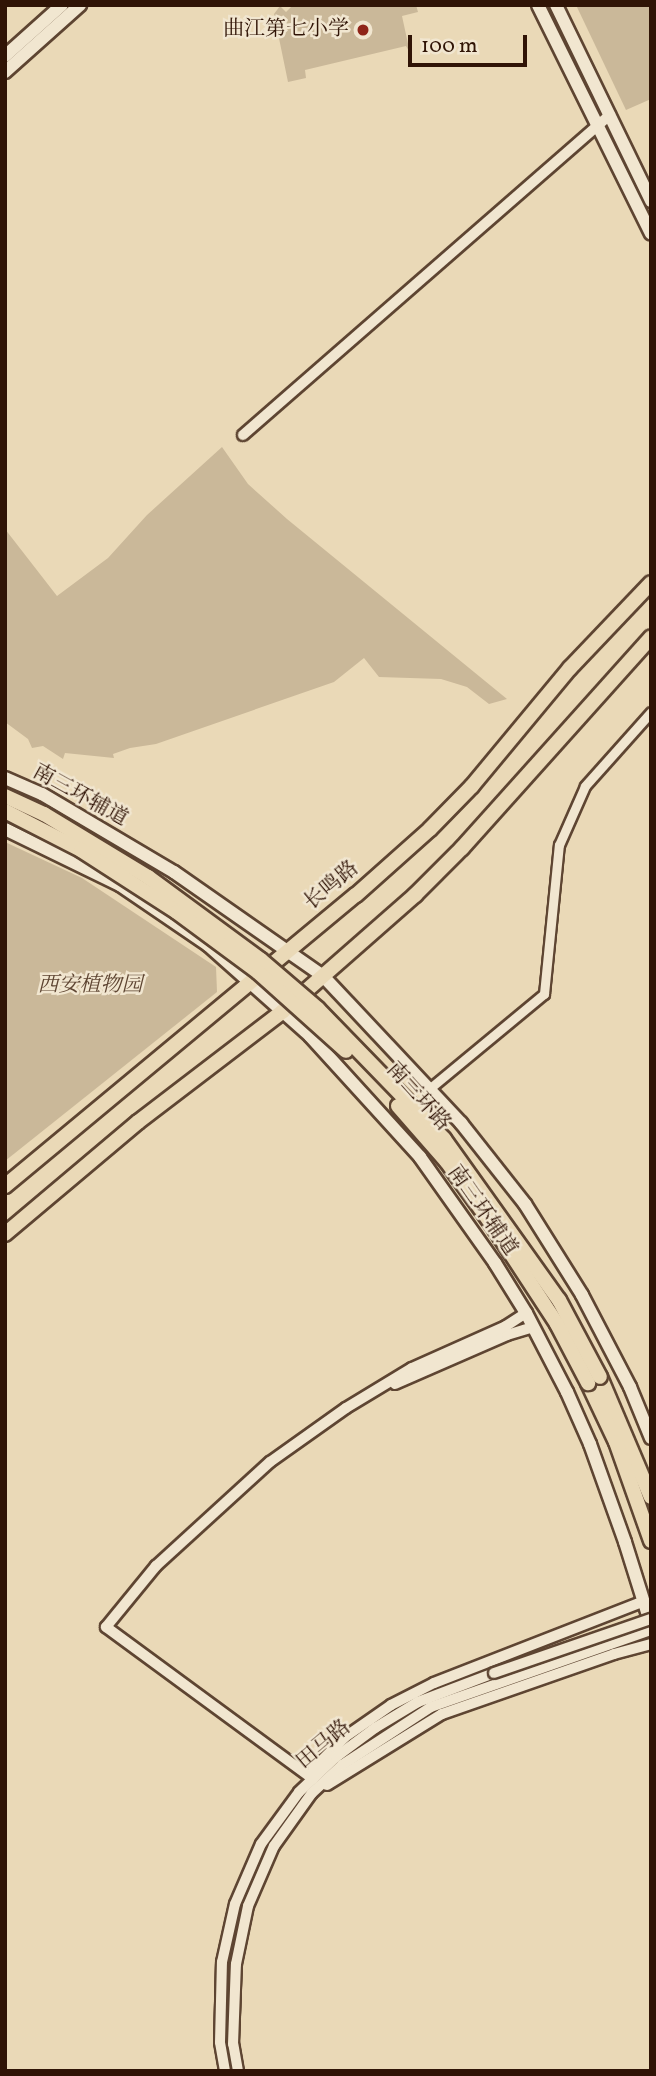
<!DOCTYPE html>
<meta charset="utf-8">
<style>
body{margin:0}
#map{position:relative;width:656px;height:2076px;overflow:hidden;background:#ead9b7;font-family:Vollkorn,"Noto Serif SC",serif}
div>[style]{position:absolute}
.green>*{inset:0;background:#cab899}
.roads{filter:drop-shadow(2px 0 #5e4532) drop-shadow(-2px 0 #5e4532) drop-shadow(0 2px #5e4532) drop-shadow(0 -2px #5e4532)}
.minor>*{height:9px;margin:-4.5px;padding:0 4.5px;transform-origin:4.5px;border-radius:4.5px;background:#f1e6d0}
.tertiary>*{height:10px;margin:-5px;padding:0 5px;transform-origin:5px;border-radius:5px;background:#f1e6d0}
.secondary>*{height:12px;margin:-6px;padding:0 6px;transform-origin:6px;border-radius:6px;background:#f1e6d0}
.primary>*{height:14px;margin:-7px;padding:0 7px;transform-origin:7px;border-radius:7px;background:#ead9b7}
.trunk>*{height:14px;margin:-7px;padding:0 7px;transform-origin:7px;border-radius:7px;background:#ead9b7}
.bridges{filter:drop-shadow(2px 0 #5e4532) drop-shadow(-2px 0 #5e4532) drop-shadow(0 2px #5e4532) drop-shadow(0 -2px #5e4532)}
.tertiary-bridge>*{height:10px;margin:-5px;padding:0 5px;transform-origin:5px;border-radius:5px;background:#f1e6d0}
.trunk-bridge>*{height:14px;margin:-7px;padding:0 7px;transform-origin:7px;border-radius:7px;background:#ead9b7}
.dots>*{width:19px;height:19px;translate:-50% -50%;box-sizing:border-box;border:4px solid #f1e6d0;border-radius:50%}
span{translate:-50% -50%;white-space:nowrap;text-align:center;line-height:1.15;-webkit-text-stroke:5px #f1e6d0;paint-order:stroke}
.poi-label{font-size:21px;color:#301406}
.right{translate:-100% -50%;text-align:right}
.street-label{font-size:21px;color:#301406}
.park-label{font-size:21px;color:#5e4532;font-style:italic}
.frame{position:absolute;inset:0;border:7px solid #301406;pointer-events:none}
.scale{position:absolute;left:408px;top:35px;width:119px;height:32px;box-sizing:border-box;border:4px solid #301406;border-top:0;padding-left:9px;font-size:21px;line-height:24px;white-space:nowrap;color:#301406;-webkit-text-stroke:5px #f1e6d0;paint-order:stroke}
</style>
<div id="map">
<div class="green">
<div style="clip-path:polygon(293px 5px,416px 5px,418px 12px,402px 16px,410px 53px,406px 46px,305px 70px,306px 78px,288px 82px,274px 14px,280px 6px,286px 12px)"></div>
<div style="clip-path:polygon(576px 5px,651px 5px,651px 99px,626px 110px)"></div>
<div style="clip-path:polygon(222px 447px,248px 484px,287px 519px,507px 699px,489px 704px,467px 687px,441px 679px,379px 677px,364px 658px,334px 682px,156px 744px,130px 748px,113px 754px,114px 758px,65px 753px,63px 759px,43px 746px,32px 748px,28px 739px,5px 722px,5px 529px,57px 596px,108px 558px,147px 515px)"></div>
<div style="clip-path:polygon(5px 842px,82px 878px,216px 967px,217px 992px,5px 1161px)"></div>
</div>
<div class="roads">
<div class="minor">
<div style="left:429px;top:1089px;width:149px;rotate:-39.6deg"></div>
<div style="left:544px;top:994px;width:150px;rotate:-84.3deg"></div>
<div style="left:559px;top:845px;width:64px;rotate:-66.2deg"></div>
<div style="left:585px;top:786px;width:99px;rotate:-48.3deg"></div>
</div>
<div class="tertiary">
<div style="left:243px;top:435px;width:487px;rotate:-41.1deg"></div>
<div style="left:395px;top:1384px;width:122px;rotate:-23.6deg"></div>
<div style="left:507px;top:1335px;width:27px;rotate:-17deg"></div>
<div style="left:313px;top:1769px;width:45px;rotate:-45deg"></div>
<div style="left:345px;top:1737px;width:56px;rotate:-34.8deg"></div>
<div style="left:391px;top:1705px;width:48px;rotate:-27.1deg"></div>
<div style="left:434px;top:1683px;width:225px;rotate:-21.3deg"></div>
<div style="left:313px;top:1779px;width:257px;rotate:-143.7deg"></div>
<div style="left:106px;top:1627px;width:79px;rotate:-50.7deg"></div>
<div style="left:156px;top:1566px;width:154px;rotate:-42.4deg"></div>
<div style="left:270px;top:1462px;width:93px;rotate:-35.4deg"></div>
<div style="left:346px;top:1408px;width:77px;rotate:-31.2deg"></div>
<div style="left:412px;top:1368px;width:103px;rotate:-24.1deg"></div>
<div style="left:506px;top:1326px;width:24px;rotate:-33deg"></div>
<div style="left:327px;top:1785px;width:135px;rotate:-31.7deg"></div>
<div style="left:442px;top:1714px;width:182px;rotate:-19.2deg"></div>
<div style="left:614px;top:1654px;width:38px;rotate:-15deg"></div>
<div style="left:225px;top:2071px;width:29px;rotate:-100deg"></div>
<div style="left:220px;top:2042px;width:80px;rotate:-88.6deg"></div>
<div style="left:222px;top:1962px;width:59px;rotate:-77.4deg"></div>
<div style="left:235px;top:1904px;width:65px;rotate:-66.6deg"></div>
<div style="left:261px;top:1844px;width:64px;rotate:-53.8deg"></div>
<div style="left:299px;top:1792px;width:51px;rotate:-43.4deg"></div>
<div style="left:336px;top:1757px;width:49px;rotate:-36.6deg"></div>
<div style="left:375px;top:1728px;width:50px;rotate:-31.2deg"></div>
<div style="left:418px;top:1702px;width:81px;rotate:-20.9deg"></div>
<div style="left:238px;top:2071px;width:27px;rotate:-100deg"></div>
<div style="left:233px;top:2044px;width:80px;rotate:-87.9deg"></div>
<div style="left:236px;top:1964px;width:59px;rotate:-78.3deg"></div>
<div style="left:248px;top:1906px;width:65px;rotate:-66.6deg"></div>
<div style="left:274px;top:1846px;width:65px;rotate:-54.4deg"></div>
<div style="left:312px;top:1793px;width:41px;rotate:-43deg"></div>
<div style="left:342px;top:1765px;width:106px;rotate:-33.1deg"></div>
<div style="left:431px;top:1707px;width:233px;rotate:-19.3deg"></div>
</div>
<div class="secondary">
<div style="left:538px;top:5px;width:255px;rotate:63.7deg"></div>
<div style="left:556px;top:5px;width:218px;rotate:64.1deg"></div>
<div style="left:5px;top:56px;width:76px;rotate:-41.8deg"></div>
<div style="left:5px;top:72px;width:101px;rotate:-41.8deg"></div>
<div style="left:5px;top:778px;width:40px;rotate:23.4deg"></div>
<div style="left:42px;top:794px;width:153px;rotate:30.6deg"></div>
<div style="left:174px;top:872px;width:182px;rotate:34.9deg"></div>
<div style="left:323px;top:976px;width:202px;rotate:46.8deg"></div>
<div style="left:461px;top:1123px;width:103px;rotate:51.7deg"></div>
<div style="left:525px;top:1204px;width:107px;rotate:57.9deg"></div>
<div style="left:582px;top:1295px;width:104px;rotate:62.4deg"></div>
<div style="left:630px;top:1387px;width:55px;rotate:67.6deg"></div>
<div style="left:5px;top:829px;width:128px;rotate:26deg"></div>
<div style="left:120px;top:885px;width:107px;rotate:34.3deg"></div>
<div style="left:208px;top:945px;width:137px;rotate:41.7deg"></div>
<div style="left:310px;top:1036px;width:164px;rotate:47.7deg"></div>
<div style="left:420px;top:1157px;width:130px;rotate:54.7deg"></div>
<div style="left:495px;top:1263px;width:59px;rotate:58.2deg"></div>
<div style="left:526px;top:1313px;width:89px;rotate:62.6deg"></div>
<div style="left:567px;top:1392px;width:57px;rotate:66.1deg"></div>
<div style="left:590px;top:1444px;width:104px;rotate:70.3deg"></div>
<div style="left:625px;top:1542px;width:87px;rotate:72.6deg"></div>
</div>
<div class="primary">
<div style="left:5px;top:1186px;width:456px;rotate:-39.7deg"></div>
<div style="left:356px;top:895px;width:99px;rotate:-41.7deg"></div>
<div style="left:430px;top:829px;width:60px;rotate:-45.7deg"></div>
<div style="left:472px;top:786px;width:153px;rotate:-50.3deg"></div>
<div style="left:570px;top:668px;width:117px;rotate:-46.4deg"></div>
<div style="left:5px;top:1234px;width:174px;rotate:-40.1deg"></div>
<div style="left:138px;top:1122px;width:183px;rotate:-37.4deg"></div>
<div style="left:283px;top:1011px;width:176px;rotate:-41.3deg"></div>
<div style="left:415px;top:895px;width:66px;rotate:-45deg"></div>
<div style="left:462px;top:848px;width:283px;rotate:-48.1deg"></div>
</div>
<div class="trunk">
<div style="left:600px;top:1377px;width:130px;rotate:67deg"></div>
<div style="left:588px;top:1383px;width:65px;rotate:64.6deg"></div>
<div style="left:616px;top:1442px;width:105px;rotate:70.5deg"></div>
</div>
</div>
<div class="bridges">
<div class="tertiary-bridge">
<div style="left:494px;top:1673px;width:166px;rotate:-19deg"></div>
</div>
<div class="trunk-bridge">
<div style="left:5px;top:796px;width:43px;rotate:24.8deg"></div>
<div style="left:44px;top:814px;width:122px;rotate:31.2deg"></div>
<div style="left:148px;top:877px;width:140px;rotate:36.3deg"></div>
<div style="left:261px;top:960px;width:75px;rotate:40.7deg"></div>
<div style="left:318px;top:1009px;width:181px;rotate:45.9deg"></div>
<div style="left:444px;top:1139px;width:198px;rotate:54.5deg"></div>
<div style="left:559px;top:1300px;width:87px;rotate:62deg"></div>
<div style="left:5px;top:811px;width:85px;rotate:27.2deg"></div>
<div style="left:81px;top:850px;width:114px;rotate:32.9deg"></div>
<div style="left:177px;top:912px;width:101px;rotate:36.5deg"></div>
<div style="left:258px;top:972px;width:118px;rotate:41.9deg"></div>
<div style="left:398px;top:1106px;width:74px;rotate:48.8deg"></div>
<div style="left:447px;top:1162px;width:75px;rotate:54.2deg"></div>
<div style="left:491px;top:1223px;width:121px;rotate:56.8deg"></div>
<div style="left:557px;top:1324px;width:67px;rotate:62.3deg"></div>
</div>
</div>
<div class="dots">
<div style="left:363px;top:30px;background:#8f2418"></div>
</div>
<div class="poi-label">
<span class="right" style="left:349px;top:30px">曲江第七小学</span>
</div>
<div class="street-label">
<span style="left:80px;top:796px;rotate:29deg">南三环辅道</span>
<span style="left:332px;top:886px;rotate:-40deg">长鸣路</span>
<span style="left:418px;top:1097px;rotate:48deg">南三环路</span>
<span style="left:482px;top:1211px;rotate:55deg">南三环辅道</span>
<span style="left:324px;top:1745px;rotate:-40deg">田马路</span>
</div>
<div class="park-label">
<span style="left:90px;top:986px">西安植物园</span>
</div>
<div class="frame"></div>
<div class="scale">100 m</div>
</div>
